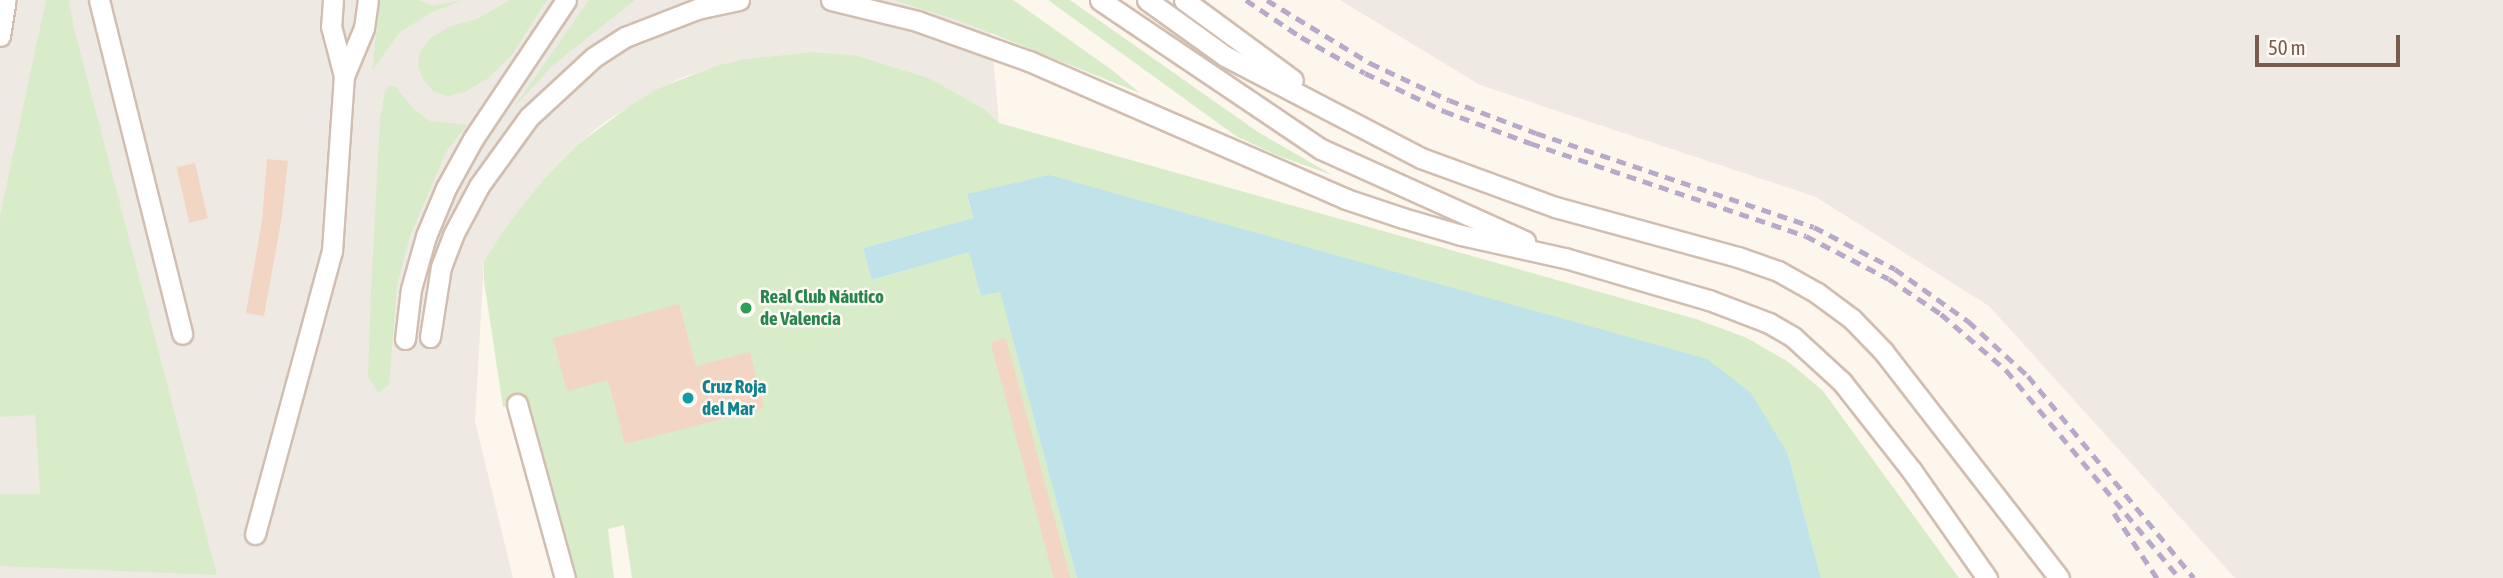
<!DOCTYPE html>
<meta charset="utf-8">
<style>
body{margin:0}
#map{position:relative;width:2503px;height:578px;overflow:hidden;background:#fdf6ec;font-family:"Asap Condensed",sans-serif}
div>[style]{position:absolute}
.industrial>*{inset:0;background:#efe9e4}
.green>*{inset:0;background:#d8ecc9}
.water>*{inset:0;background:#bfe3e8}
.building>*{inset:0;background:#f3d5c3;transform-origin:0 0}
.roads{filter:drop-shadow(2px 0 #d1beb0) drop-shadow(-2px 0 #d1beb0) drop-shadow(0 2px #d1beb0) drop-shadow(0 -2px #d1beb0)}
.minor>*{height:19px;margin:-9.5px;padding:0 9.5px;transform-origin:9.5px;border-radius:9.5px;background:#fff}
.rail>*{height:5px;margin-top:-2.5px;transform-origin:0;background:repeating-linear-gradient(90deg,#b9a8c9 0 10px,transparent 0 17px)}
.dots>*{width:19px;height:19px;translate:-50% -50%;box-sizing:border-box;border:4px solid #fffaf3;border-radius:50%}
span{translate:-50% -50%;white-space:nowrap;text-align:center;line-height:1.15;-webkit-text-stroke:5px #fffaf3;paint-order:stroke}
.leisure-label{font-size:19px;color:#27864d;font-weight:700}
.left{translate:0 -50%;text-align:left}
.culture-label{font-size:19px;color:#0d838f;font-weight:700}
.scale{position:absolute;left:2255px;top:35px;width:145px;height:32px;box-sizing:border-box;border:4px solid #7a5c4d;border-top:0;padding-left:9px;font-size:21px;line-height:24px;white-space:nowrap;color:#7a5c4d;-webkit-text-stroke:5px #fffaf3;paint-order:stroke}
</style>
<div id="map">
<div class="industrial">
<div style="clip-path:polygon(0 0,988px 0,999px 123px,983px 109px,929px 78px,855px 55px,811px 52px,745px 59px,686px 76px,659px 88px,606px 121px,577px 145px,545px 178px,484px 261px,475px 421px,513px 578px,0 578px)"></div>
<div style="clip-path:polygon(1340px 0,2503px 0,2503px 578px,2235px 578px,1989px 306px,1816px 197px,1480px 85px)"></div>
</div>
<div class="green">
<div style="clip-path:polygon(46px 0,69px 0,74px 28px,217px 575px,0 566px,0 494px,40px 494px,35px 415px,0 417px,0 216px)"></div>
<div style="clip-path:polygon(380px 0,419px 0,432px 6px,464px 0,432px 12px,399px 33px,372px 71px)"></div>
<div style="clip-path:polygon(510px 0,547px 0,511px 56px,487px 79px,465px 92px,448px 96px,434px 92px,424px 81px,418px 67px,420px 52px,430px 38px,451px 26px,477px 19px)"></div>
<div style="clip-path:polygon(589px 0,635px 0,551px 67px,512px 110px)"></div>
<div style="clip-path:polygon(894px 0,1013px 0,1112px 70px,1140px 93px,963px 22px)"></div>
<div style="clip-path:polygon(1048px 0,1070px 0,1258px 132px,1332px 175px,1276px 155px,1236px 136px)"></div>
<div style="clip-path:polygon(811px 52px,855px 55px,929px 78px,984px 109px,999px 123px,1696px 319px,1747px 338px,1790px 363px,1823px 391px,1959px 578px,1821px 578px,1788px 454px,967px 195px,973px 218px,863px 248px,873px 280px,970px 251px,981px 296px,1000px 291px,1077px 578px,632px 578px,624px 525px,608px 529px,614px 578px,573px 578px,527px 402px,503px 407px,484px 281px,484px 261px,509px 223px,545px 178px,577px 145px,631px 105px,659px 88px,716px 66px,745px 59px)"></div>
<div style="clip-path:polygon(390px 85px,396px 87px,414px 109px,430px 121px,467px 125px,446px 152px,410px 236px,397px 286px,389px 385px,378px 393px,368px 377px,371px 290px,380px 120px,385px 91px)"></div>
</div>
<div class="water">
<div style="clip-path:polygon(1049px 175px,1707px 359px,1751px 393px,1788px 454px,1821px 578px,1077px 578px,1000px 292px,981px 296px,969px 252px,872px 280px,863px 248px,973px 218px,967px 194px)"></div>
</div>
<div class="building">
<div style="clip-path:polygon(267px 159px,288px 161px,282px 216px,264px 316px,246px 313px,262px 221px)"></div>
<div style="left:195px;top:163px;width:57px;height:19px;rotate:77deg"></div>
<div style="clip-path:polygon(679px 304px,696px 366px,750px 352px,764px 408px,625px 444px,608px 380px,567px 391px,553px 338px)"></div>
<div style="left:1006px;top:338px;width:249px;height:16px;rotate:75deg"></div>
</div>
<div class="roads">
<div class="minor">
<div style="left:99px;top:0;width:344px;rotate:76deg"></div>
<div style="left:333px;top:0;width:26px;rotate:94deg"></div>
<div style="left:331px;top:26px;width:52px;rotate:75.4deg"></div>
<div style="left:831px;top:0;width:89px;rotate:13.7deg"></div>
<div style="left:917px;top:21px;width:119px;rotate:19.7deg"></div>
<div style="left:1029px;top:61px;width:346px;rotate:23.5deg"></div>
<div style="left:1346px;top:199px;width:60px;rotate:18.4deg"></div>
<div style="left:1403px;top:218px;width:60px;rotate:16.3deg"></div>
<div style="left:1461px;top:235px;width:107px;rotate:12.5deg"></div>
<div style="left:1565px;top:258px;width:150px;rotate:16.3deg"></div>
<div style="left:1709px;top:300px;width:64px;rotate:21deg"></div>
<div style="left:1769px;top:323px;width:28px;rotate:30deg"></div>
<div style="left:1793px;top:337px;width:67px;rotate:42.6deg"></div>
<div style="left:1842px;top:382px;width:113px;rotate:51.8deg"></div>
<div style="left:1912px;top:471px;width:131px;rotate:55deg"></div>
<div style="left:1100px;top:0;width:267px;rotate:34deg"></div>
<div style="left:1321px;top:149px;width:224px;rotate:24.3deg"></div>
<div style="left:1147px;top:0;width:96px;rotate:35.7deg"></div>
<div style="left:1225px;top:56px;width:221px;rotate:27.5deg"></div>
<div style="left:1421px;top:158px;width:143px;rotate:20.1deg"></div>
<div style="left:1555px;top:207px;width:190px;rotate:15.3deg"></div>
<div style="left:1738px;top:257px;width:42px;rotate:19.3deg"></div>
<div style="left:1778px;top:271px;width:45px;rotate:29.4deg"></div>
<div style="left:1817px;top:293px;width:44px;rotate:36.6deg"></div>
<div style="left:1852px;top:319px;width:45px;rotate:45.9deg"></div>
<div style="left:1883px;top:351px;width:287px;rotate:52.2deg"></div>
<div style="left:1184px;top:0;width:135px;rotate:36.3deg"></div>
<div style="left:0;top:36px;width:36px;rotate:-81deg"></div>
<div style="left:430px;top:337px;width:71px;rotate:-81.1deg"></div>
<div style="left:441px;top:267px;width:34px;rotate:-69deg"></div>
<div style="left:453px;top:235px;width:55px;rotate:-62deg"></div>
<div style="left:479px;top:186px;width:85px;rotate:-54.1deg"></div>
<div style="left:529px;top:117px;width:88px;rotate:-42.7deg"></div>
<div style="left:594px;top:57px;width:37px;rotate:-33deg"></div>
<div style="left:625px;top:37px;width:77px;rotate:-21.3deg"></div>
<div style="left:697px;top:9px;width:43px;rotate:-12.1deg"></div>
<div style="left:405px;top:339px;width:50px;rotate:-83.2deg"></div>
<div style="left:411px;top:289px;width:55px;rotate:-74.2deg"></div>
<div style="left:426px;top:236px;width:52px;rotate:-67.4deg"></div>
<div style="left:446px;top:188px;width:56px;rotate:-61.1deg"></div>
<div style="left:473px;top:139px;width:167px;rotate:-56.2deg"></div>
<div style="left:517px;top:404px;width:180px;rotate:74.6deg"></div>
<div style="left:255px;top:534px;width:293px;rotate:-74.8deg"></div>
<div style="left:332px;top:251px;width:175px;rotate:-86.1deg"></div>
<div style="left:344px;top:76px;width:52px;rotate:-67.4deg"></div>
<div style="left:364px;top:28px;width:28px;rotate:-82deg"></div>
</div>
</div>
<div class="rail">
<div style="left:1246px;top:0;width:66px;rotate:33.9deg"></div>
<div style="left:1301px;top:37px;width:73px;rotate:29.4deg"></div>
<div style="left:1365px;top:73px;width:88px;rotate:25.7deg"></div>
<div style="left:1444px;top:111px;width:92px;rotate:20.4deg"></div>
<div style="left:1530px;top:143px;width:291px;rotate:18.6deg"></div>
<div style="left:1806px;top:236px;width:93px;rotate:27.4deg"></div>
<div style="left:1889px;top:279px;width:63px;rotate:33.9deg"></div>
<div style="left:1941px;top:314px;width:86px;rotate:40.7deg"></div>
<div style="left:2006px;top:370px;width:271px;rotate:50.2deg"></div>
<div style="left:1267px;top:0;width:121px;rotate:31.5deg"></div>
<div style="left:1370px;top:63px;width:87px;rotate:25.1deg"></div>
<div style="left:1449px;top:100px;width:93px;rotate:20.8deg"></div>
<div style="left:1536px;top:133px;width:293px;rotate:18.7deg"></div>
<div style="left:1814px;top:227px;width:91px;rotate:27.4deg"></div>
<div style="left:1895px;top:269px;width:90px;rotate:35.5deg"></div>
<div style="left:1968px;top:321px;width:81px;rotate:42.5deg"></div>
<div style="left:2028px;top:376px;width:261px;rotate:50.6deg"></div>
<div style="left:2114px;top:513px;width:78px;rotate:56.5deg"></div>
</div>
<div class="dots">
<div style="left:746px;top:308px;background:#2e9e5b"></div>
<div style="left:688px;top:398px;background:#0f9aa8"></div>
</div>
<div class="leisure-label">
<span class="left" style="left:760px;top:308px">Real Club Náutico<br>de Valencia</span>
</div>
<div class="culture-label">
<span class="left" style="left:702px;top:398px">Cruz Roja<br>del Mar</span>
</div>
<div class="scale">50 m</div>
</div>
